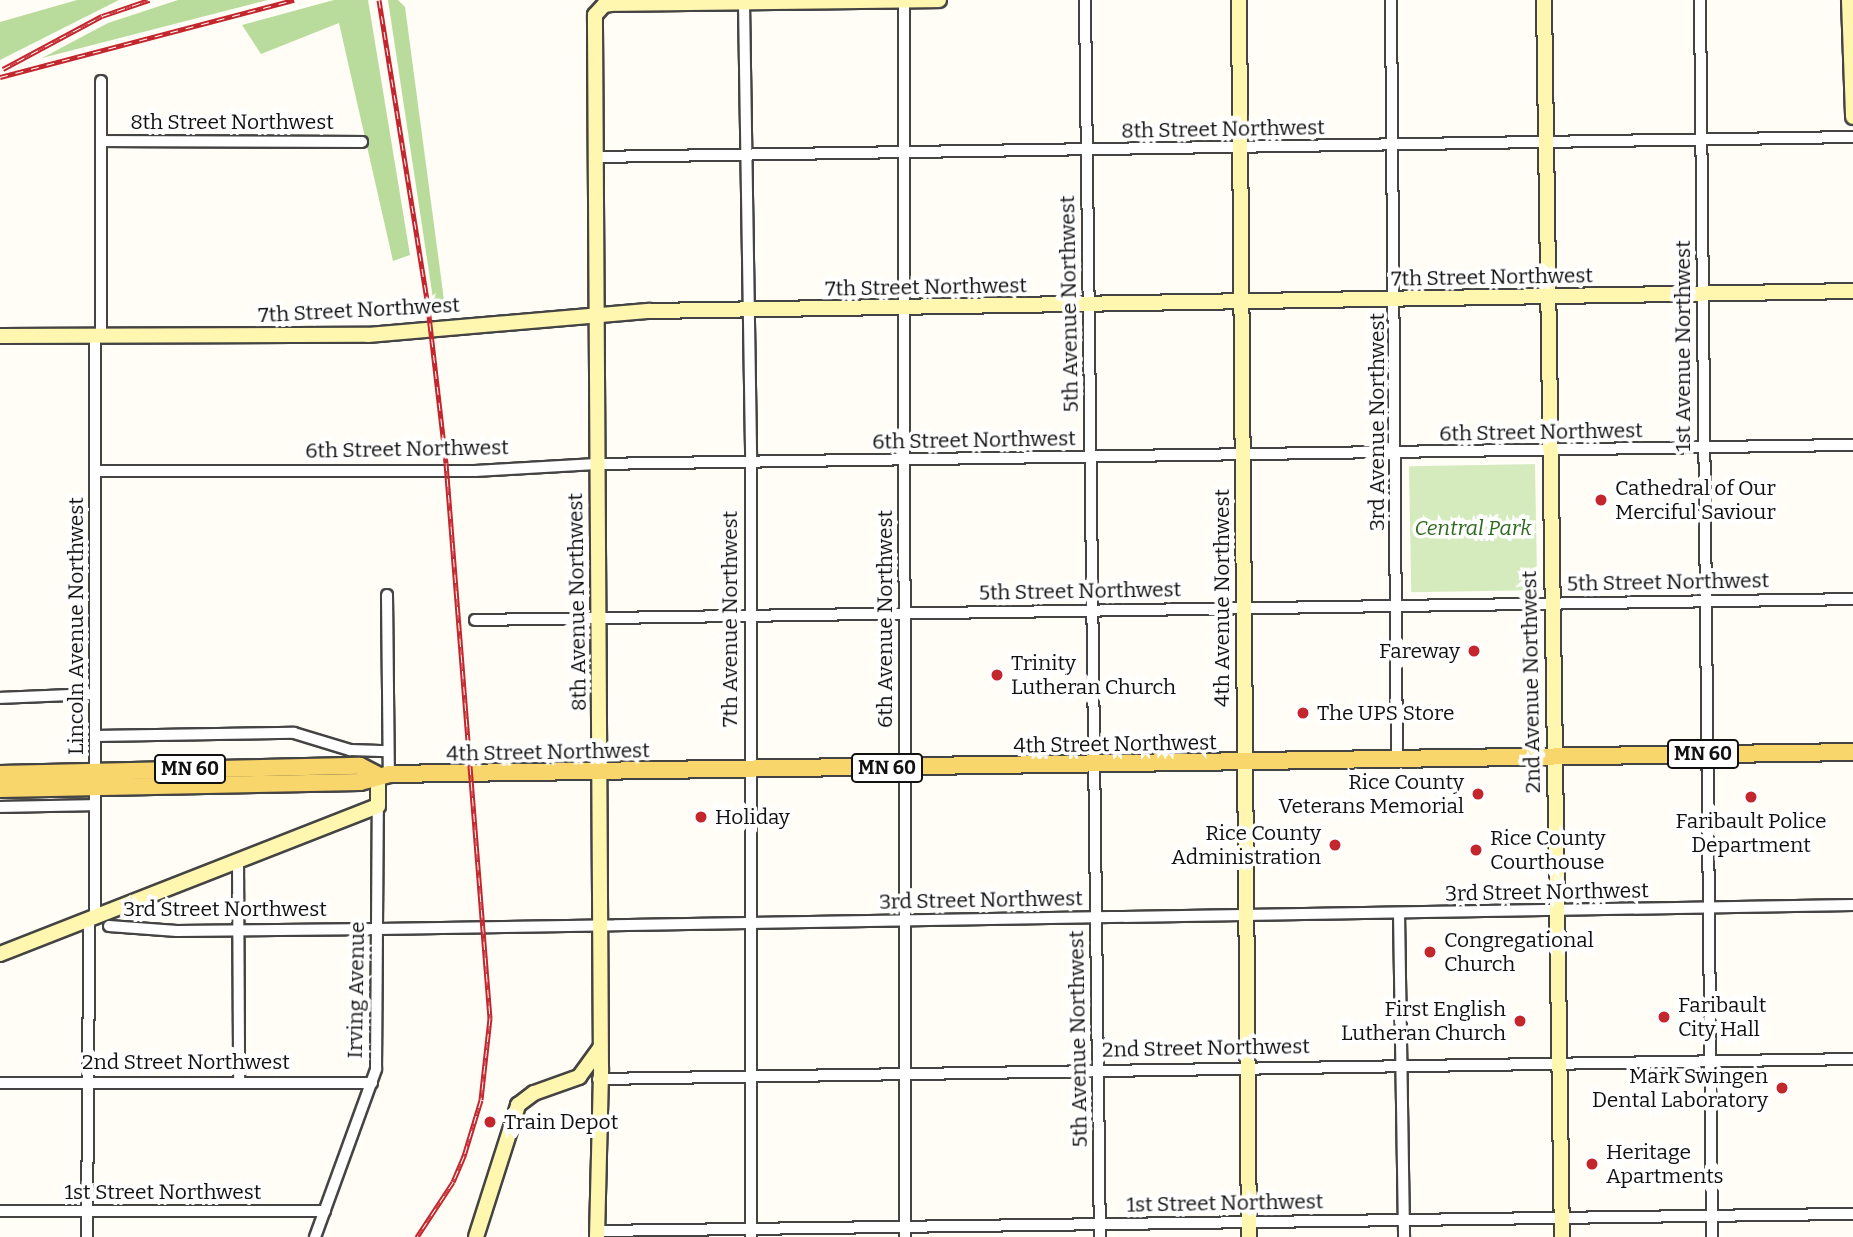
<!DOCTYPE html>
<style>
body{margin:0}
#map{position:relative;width:1853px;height:1237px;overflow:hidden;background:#fffdf5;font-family:Bitter,serif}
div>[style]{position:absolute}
.green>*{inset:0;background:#d5ebbd;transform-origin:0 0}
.forest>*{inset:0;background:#b9dc9c}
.roads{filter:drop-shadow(2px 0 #444) drop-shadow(-2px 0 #444) drop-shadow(0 2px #444) drop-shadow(0 -2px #444)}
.street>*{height:10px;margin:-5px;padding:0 5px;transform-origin:5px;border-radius:5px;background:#fff}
.secondary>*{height:14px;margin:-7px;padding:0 7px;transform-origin:7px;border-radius:7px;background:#fff6b0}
.primary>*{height:16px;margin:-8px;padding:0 8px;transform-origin:8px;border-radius:8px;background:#f9d66b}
.rail>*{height:5px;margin-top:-2.5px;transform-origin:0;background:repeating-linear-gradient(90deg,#fff 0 8px,#c4262e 0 16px);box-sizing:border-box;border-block:2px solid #c4262e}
.dots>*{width:19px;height:19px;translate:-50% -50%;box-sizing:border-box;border:4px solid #fff;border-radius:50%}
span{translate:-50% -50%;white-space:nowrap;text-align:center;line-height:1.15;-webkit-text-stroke:7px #fff;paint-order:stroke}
.shield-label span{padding:2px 5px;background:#fff;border:2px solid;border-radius:5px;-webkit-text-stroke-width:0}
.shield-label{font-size:19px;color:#111;font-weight:700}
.street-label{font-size:21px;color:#111}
.poi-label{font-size:21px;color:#111}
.left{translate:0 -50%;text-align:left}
.right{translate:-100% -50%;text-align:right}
.park-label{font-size:21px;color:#2f6b1f;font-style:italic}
</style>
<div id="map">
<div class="green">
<div style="left:1535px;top:464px;width:126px;height:126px;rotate:89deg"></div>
</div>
<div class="forest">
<div style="clip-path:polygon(77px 0,119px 0,0 60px,0 22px)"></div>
<div style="clip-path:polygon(178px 0,268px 0,42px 58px,108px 23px)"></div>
<div style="clip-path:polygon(334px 0,368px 0,410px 255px,393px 261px,339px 23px,261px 54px,242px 25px)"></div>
<div style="clip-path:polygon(388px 0,398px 0,405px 7px,446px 315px,435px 312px)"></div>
</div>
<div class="roads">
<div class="street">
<div style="left:1085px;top:0;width:1237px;rotate:89.31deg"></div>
<div style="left:1391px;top:0;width:759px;rotate:89.55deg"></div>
<div style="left:1700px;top:0;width:1237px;rotate:89.44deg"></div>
<div style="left:904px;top:1px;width:1236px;rotate:89.95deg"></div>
<div style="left:744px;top:3px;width:459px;rotate:89.1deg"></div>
<div style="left:751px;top:462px;width:775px;rotate:90deg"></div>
<div style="left:101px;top:81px;width:255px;rotate:90deg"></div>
<div style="left:101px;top:141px;width:261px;rotate:0.2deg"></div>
<div style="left:595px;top:157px;width:1258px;rotate:-0.91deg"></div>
<div style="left:96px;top:471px;width:379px"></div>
<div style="left:475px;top:471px;width:121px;rotate:-3.3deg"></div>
<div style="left:596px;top:464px;width:1257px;rotate:-0.87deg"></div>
<div style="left:387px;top:595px;width:179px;rotate:89.4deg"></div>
<div style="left:475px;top:620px;width:1378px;rotate:-0.87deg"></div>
<div style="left:0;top:698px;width:95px;rotate:-2.4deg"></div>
<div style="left:95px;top:736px;width:199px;rotate:-0.9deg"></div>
<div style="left:294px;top:733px;width:59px;rotate:16.9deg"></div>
<div style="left:350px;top:750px;width:38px;rotate:2deg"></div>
<div style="left:0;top:807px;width:95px;rotate:-1.2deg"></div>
<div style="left:238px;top:861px;width:221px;rotate:89.7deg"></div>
<div style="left:1399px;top:913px;width:324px;rotate:89.1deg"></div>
<div style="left:95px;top:916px;width:580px;rotate:-90deg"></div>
<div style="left:109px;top:926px;width:68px;rotate:4.2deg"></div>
<div style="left:177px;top:931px;width:201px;rotate:-0.6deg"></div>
<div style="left:378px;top:929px;width:1475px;rotate:-0.93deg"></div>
<div style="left:598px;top:1079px;width:1255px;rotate:-0.91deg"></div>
<div style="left:0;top:1083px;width:372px"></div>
<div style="left:0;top:1211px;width:325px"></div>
<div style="left:597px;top:1231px;width:1256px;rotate:-0.78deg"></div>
<div style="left:87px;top:1237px;width:319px;rotate:-89.6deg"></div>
<div style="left:315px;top:1237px;width:179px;rotate:-70deg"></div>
<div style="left:376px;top:1069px;width:263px;rotate:-89.6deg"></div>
</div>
<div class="secondary">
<div style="left:1239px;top:0;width:1237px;rotate:89.54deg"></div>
<div style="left:1544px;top:0;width:1237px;rotate:89.17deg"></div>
<div style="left:1849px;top:0;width:117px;rotate:88deg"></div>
<div style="left:0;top:336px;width:368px;rotate:-0.2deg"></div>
<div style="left:368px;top:335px;width:283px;rotate:-4.9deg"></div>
<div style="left:650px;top:311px;width:1203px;rotate:-0.95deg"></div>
<div style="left:0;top:954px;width:406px;rotate:-21.4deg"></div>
<div style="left:378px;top:806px;width:31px;rotate:-90deg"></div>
<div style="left:476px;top:1237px;width:139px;rotate:-72.3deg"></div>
<div style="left:518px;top:1105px;width:20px;rotate:-37deg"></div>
<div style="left:534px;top:1093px;width:48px;rotate:-19.6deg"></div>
<div style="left:579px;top:1077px;width:36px;rotate:-54deg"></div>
<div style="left:597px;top:1237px;width:169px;rotate:-88.6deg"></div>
<div style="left:601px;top:1068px;width:1053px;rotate:-90.33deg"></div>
<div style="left:595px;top:15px;width:13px;rotate:-48deg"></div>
<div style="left:604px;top:5px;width:7px;rotate:-8deg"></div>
<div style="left:611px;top:4px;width:328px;rotate:-0.7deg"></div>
</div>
<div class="primary">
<div style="left:0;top:774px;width:360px;rotate:-1.3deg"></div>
<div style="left:360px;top:766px;width:20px;rotate:27deg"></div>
<div style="left:0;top:789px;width:360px;rotate:-1.1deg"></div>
<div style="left:360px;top:782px;width:30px;rotate:-15deg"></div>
<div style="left:389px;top:774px;width:1464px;rotate:-0.86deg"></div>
</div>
</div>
<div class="rail">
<div style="left:379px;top:0;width:311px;rotate:80.9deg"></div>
<div style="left:428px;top:307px;width:157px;rotate:83.4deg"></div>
<div style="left:446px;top:463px;width:557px;rotate:85.47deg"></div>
<div style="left:490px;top:1018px;width:82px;rotate:96.3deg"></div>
<div style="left:481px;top:1100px;width:59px;rotate:106.9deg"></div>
<div style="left:464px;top:1156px;width:28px;rotate:113deg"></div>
<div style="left:453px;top:1182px;width:66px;rotate:123.2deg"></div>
<div style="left:3px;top:69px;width:112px;rotate:-28.2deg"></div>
<div style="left:102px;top:16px;width:50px;rotate:-18.8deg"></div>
<div style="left:0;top:77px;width:304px;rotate:-14.7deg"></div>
</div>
<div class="dots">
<div style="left:1601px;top:500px;background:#c4262e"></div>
<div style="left:1474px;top:651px;background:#c4262e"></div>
<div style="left:997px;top:675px;background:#c4262e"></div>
<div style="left:1303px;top:713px;background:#c4262e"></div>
<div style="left:1478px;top:794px;background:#c4262e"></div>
<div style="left:1751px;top:797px;background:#c4262e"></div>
<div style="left:701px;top:817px;background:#c4262e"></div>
<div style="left:1335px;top:845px;background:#c4262e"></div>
<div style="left:1476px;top:850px;background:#c4262e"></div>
<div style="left:1430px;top:952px;background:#c4262e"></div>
<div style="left:1664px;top:1017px;background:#c4262e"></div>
<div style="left:1520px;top:1021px;background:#c4262e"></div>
<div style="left:1782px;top:1088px;background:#c4262e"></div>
<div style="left:490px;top:1122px;background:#c4262e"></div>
<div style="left:1592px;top:1164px;background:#c4262e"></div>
</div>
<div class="shield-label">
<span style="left:1703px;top:754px">MN 60</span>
<span style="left:887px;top:768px">MN 60</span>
<span style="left:190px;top:769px">MN 60</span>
</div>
<div class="street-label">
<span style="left:232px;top:122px">8th Street Northwest</span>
<span style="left:1223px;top:129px;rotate:-1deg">8th Street Northwest</span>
<span style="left:1492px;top:277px;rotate:-1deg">7th Street Northwest</span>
<span style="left:926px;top:287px;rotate:-1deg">7th Street Northwest</span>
<span style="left:1069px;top:304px;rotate:-91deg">5th Avenue Northwest</span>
<span style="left:359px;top:310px;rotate:-3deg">7th Street Northwest</span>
<span style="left:1683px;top:346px;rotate:-90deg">1st Avenue Northwest</span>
<span style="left:1377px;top:422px;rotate:-90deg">3rd Avenue Northwest</span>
<span style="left:1541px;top:432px;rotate:-1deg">6th Street Northwest</span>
<span style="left:974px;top:440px;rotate:-1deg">6th Street Northwest</span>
<span style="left:407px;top:449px;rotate:-1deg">6th Street Northwest</span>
<span style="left:1668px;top:582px;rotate:-1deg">5th Street Northwest</span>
<span style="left:1080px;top:591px;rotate:-1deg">5th Street Northwest</span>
<span style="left:1222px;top:598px;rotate:-90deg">4th Avenue Northwest</span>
<span style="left:577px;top:602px;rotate:-91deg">8th Avenue Northwest</span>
<span style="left:730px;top:619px;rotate:-90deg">7th Avenue Northwest</span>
<span style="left:885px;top:619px;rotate:-90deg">6th Avenue Northwest</span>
<span style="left:76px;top:626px;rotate:-90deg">Lincoln Avenue Northwest</span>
<span style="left:1531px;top:682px;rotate:-91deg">2nd Avenue Northwest</span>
<span style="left:1115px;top:744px;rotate:-1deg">4th Street Northwest</span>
<span style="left:548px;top:752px;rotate:-1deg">4th Street Northwest</span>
<span style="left:1547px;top:892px;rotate:-1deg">3rd Street Northwest</span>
<span style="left:981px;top:900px;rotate:-1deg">3rd Street Northwest</span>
<span style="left:225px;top:909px">3rd Street Northwest</span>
<span style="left:356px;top:990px;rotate:-89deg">Irving Avenue</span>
<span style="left:1078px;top:1039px;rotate:-91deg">5th Avenue Northwest</span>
<span style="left:1206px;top:1048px;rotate:-1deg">2nd Street Northwest</span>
<span style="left:186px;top:1062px">2nd Street Northwest</span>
<span style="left:163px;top:1192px">1st Street Northwest</span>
<span style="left:1225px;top:1203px;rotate:-1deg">1st Street Northwest</span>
</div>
<div class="poi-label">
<span class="left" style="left:1615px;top:500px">Cathedral of Our<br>Merciful Saviour</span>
<span class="right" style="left:1460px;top:651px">Fareway</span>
<span class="left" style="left:1011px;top:675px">Trinity<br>Lutheran Church</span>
<span class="left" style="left:1317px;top:713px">The UPS Store</span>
<span class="right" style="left:1464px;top:794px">Rice County<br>Veterans Memorial</span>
<span class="left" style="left:715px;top:817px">Holiday</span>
<span style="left:1751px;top:833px">Faribault Police<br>Department</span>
<span class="right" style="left:1321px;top:845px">Rice County<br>Administration</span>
<span class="left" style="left:1490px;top:850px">Rice County<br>Courthouse</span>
<span class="left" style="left:1444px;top:952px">Congregational<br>Church</span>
<span class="left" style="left:1678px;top:1017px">Faribault<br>City Hall</span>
<span class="right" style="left:1506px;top:1021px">First English<br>Lutheran Church</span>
<span class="right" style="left:1768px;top:1088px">Mark Swingen<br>Dental Laboratory</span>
<span class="left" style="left:504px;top:1122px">Train Depot</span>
<span class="left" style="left:1606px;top:1164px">Heritage<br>Apartments</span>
</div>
<div class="park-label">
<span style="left:1473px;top:528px">Central Park</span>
</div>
</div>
